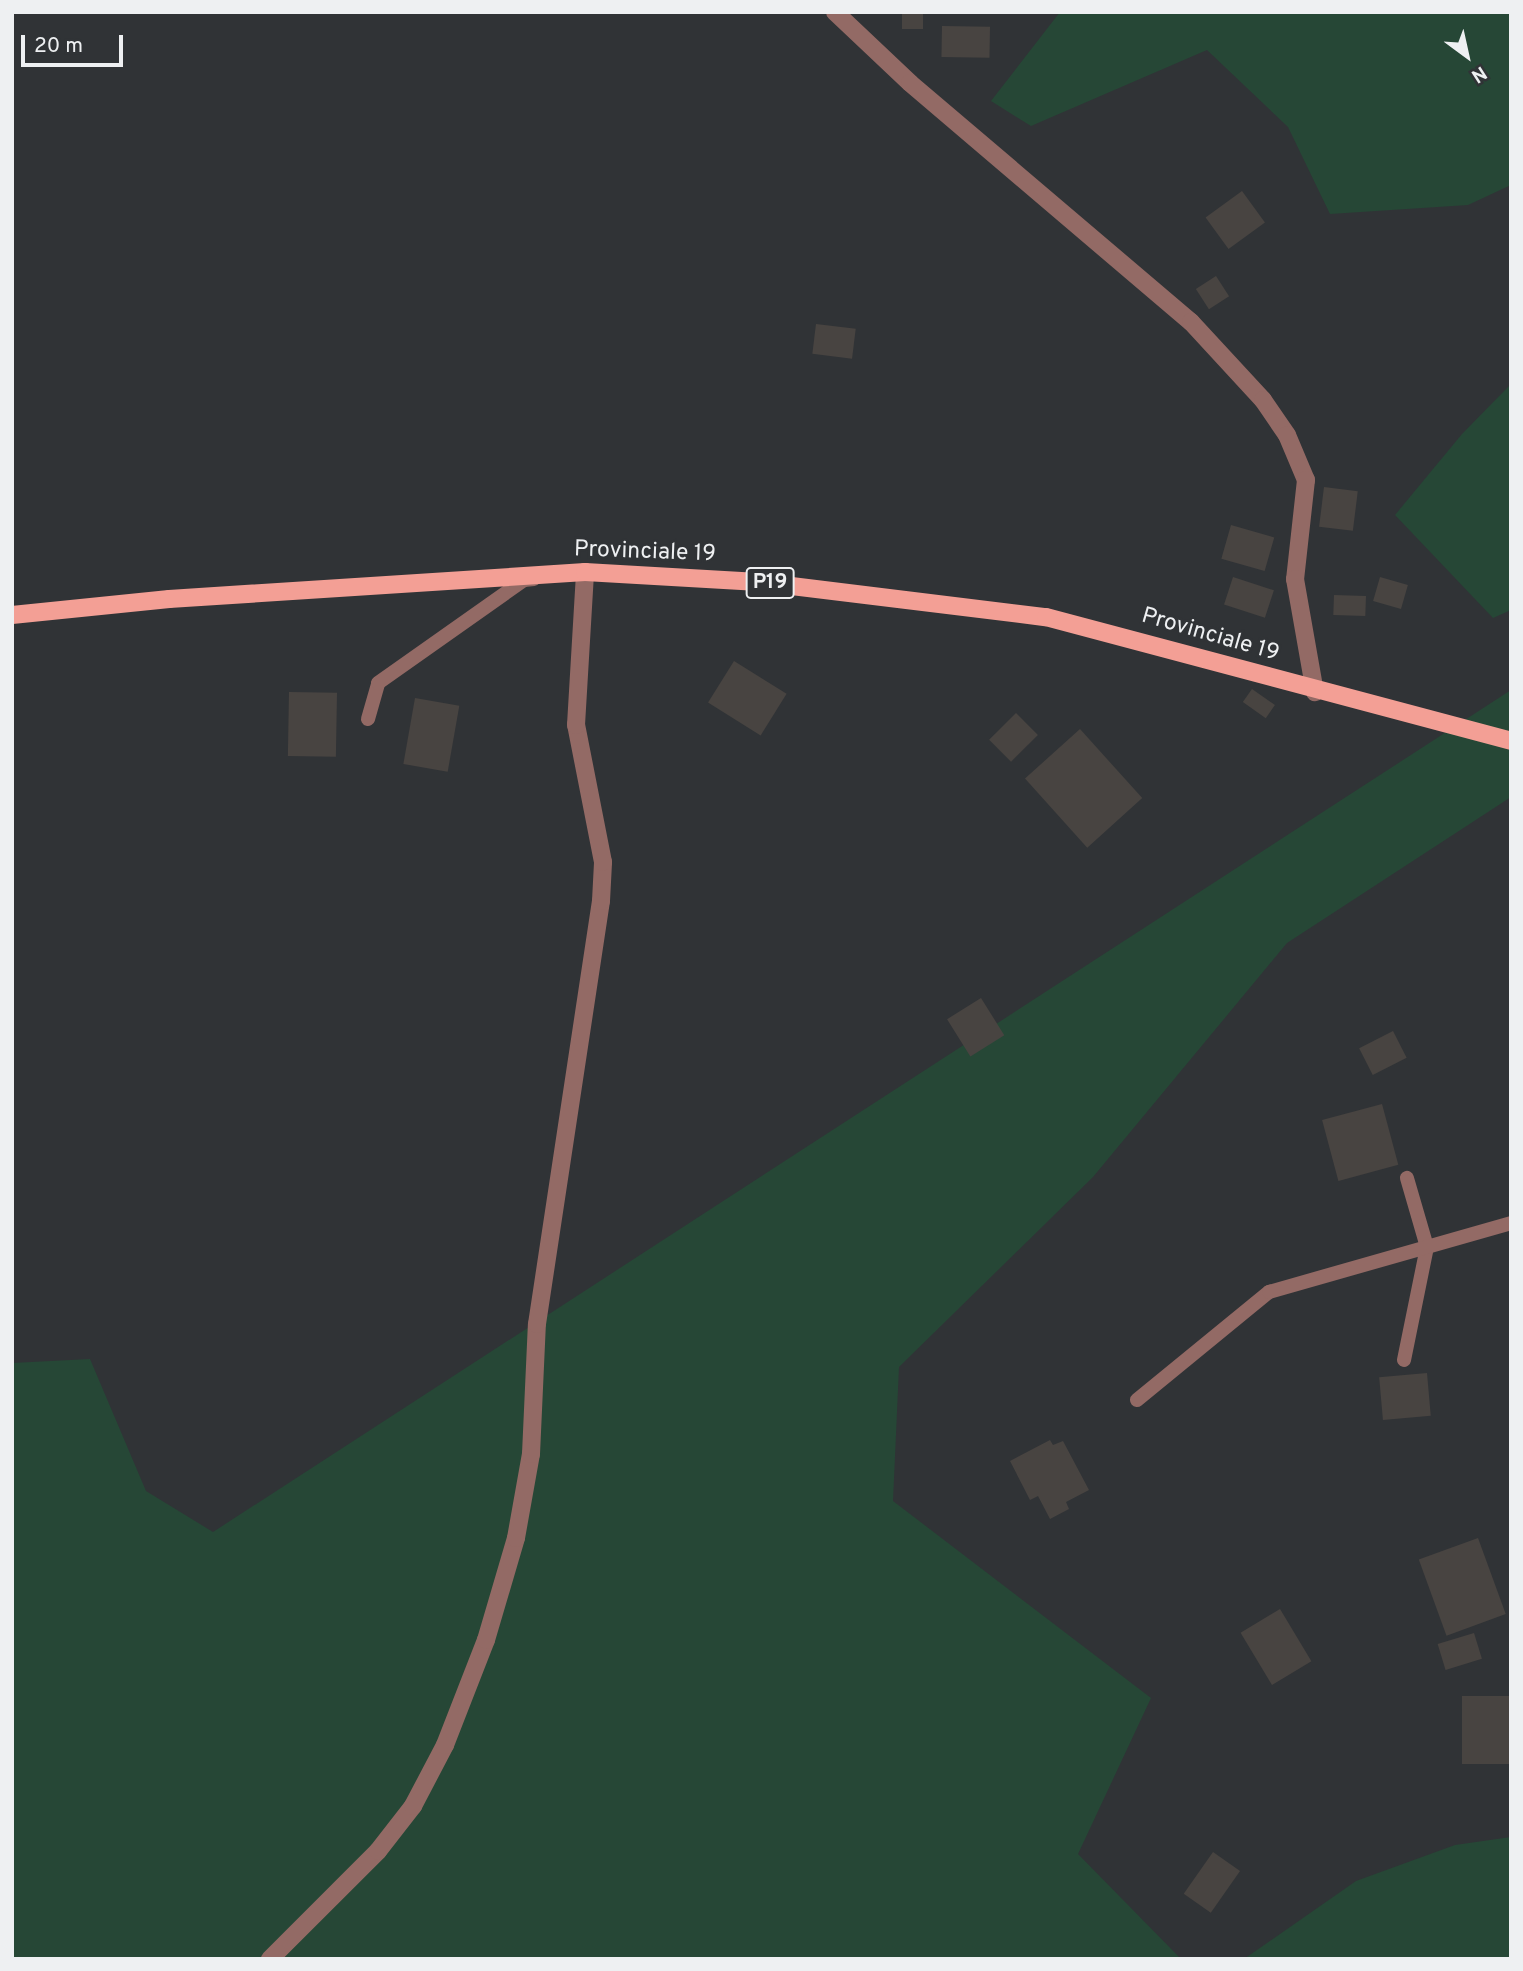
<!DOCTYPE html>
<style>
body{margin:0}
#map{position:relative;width:1523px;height:1971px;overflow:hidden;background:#303336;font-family:Overpass,sans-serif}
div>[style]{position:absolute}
.green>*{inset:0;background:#264736}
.building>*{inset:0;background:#484441;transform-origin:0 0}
.service>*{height:14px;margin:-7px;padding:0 7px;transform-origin:7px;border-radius:7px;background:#936a65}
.minor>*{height:18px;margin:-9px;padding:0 9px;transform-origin:9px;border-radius:9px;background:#936a65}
.tertiary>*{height:18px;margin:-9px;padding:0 9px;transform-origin:9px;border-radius:9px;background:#936a65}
.primary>*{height:18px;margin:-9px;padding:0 9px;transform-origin:9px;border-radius:9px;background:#f39f95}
span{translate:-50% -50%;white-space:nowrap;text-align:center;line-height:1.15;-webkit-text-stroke:5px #303336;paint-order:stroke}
.shield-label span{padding:2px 5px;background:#303336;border:2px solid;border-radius:5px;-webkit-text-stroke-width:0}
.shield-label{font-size:21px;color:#eef0f2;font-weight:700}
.street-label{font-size:23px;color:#eef0f2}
.frame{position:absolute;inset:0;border:14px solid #eef0f2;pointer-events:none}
.north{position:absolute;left:1432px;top:21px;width:70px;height:70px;-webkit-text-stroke:5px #303336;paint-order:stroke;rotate:147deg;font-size:19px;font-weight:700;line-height:28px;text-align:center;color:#eef0f2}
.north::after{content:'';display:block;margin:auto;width:24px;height:32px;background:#eef0f2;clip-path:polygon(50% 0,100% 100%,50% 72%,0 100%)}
.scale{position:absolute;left:21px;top:35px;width:102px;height:32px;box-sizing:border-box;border:4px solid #eef0f2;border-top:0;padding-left:9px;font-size:21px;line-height:24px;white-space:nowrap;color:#eef0f2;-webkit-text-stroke:5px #303336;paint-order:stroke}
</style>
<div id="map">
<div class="green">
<div style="clip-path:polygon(1060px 12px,1511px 12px,1511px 185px,1468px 205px,1330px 214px,1288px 127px,1207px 50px,1031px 126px,991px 101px)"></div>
<div style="clip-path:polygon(1511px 384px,1511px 610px,1493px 618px,1395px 515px,1462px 434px)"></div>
<div style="clip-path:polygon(1511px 690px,1511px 797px,1287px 943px,1093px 1177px,899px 1367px,893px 1501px,1151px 1698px,1078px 1854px,1181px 1959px,12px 1959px,12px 1363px,90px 1359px,146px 1491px,213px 1532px)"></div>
<div style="clip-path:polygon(1511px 1837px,1511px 1959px,1244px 1959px,1356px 1881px,1455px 1845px)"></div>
</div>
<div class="building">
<div style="left:902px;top:12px;width:21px;height:17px"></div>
<div style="left:942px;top:26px;width:48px;height:31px;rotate:1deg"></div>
<div style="left:1242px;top:191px;width:39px;height:45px;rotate:54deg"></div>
<div style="left:1216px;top:276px;width:24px;height:24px;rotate:57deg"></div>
<div style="left:816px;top:324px;width:40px;height:30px;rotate:7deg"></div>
<div style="left:1324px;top:487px;width:34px;height:40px;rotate:7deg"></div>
<div style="left:1231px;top:525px;width:45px;height:35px;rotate:16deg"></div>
<div style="left:1233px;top:577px;width:43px;height:29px;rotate:18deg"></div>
<div style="left:1380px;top:577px;width:29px;height:25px;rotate:16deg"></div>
<div style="left:1334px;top:595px;width:32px;height:20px;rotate:2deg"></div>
<div style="left:734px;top:661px;width:62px;height:49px;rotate:32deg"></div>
<div style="left:1252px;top:689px;width:28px;height:16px;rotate:35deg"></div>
<div style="left:289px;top:692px;width:48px;height:64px;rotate:1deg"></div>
<div style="left:415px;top:698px;width:45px;height:67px;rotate:10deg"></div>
<div style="left:1016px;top:713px;width:31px;height:38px;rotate:45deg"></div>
<div style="left:1080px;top:729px;width:93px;height:74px;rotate:48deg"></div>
<div style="left:981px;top:998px;width:44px;height:40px;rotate:58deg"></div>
<div style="left:1393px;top:1031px;width:30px;height:38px;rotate:63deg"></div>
<div style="left:1382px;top:1104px;width:63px;height:62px;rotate:75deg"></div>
<div style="left:1427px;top:1373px;width:43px;height:48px;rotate:85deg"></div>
<div style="clip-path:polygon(1050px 1440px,1053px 1445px,1063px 1441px,1089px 1490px,1066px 1502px,1069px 1509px,1050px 1519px,1038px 1496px,1030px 1500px,1010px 1461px)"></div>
<div style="left:1478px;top:1538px;width:81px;height:63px;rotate:70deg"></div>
<div style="left:1280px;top:1609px;width:61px;height:46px;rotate:59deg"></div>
<div style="left:1474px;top:1633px;width:27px;height:38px;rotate:73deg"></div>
<div style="left:1511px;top:1696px;width:68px;height:49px;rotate:90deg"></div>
<div style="left:1213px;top:1852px;width:33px;height:51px;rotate:35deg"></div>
</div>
<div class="service">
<div style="left:368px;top:719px;width:37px;rotate:-74deg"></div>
<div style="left:378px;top:683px;width:179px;rotate:-35.2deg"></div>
<div style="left:524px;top:580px;width:10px;rotate:-6deg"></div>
<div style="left:1404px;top:1360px;width:115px;rotate:-78.5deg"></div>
<div style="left:1427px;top:1247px;width:72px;rotate:-106.2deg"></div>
<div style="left:1137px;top:1400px;width:171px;rotate:-39.3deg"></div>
<div style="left:1269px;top:1292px;width:252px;rotate:-15.9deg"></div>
</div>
<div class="minor">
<div style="left:270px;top:1959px;width:153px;rotate:-45deg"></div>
<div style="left:378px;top:1851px;width:57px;rotate:-52.1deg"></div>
<div style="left:413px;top:1806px;width:69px;rotate:-62.3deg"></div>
<div style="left:445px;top:1745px;width:113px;rotate:-68.7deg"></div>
<div style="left:486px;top:1640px;width:106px;rotate:-73.6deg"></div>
<div style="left:516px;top:1538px;width:85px;rotate:-79.9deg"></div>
<div style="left:531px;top:1454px;width:130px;rotate:-87.4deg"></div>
<div style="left:537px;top:1324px;width:428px;rotate:-81.4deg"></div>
<div style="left:601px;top:901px;width:39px;rotate:-87deg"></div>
<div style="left:603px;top:862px;width:140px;rotate:-101.1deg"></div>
<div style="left:576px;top:725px;width:153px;rotate:-86.6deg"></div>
</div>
<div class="tertiary">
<div style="left:835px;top:12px;width:103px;rotate:43.4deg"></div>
<div style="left:910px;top:83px;width:369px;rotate:40.4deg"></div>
<div style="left:1191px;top:322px;width:106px;rotate:47.3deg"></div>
<div style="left:1263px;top:400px;width:42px;rotate:55.6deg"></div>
<div style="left:1287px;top:435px;width:49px;rotate:67.1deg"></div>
<div style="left:1306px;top:480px;width:100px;rotate:96.3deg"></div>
<div style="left:1295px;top:579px;width:115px;rotate:80deg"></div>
</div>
<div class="primary">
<div style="left:12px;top:615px;width:158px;rotate:-5.8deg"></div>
<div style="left:169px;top:599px;width:417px;rotate:-3.7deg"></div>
<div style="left:585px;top:572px;width:174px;rotate:3.3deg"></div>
<div style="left:759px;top:582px;width:289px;rotate:7deg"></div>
<div style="left:1046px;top:617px;width:481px;rotate:14.9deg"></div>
</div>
<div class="shield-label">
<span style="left:770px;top:583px">P19</span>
</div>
<div class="street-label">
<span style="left:645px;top:553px;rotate:2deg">Provinciale 19</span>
<span style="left:1210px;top:636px;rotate:16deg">Provinciale 19</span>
</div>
<div class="frame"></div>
<div class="north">N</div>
<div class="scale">20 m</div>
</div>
